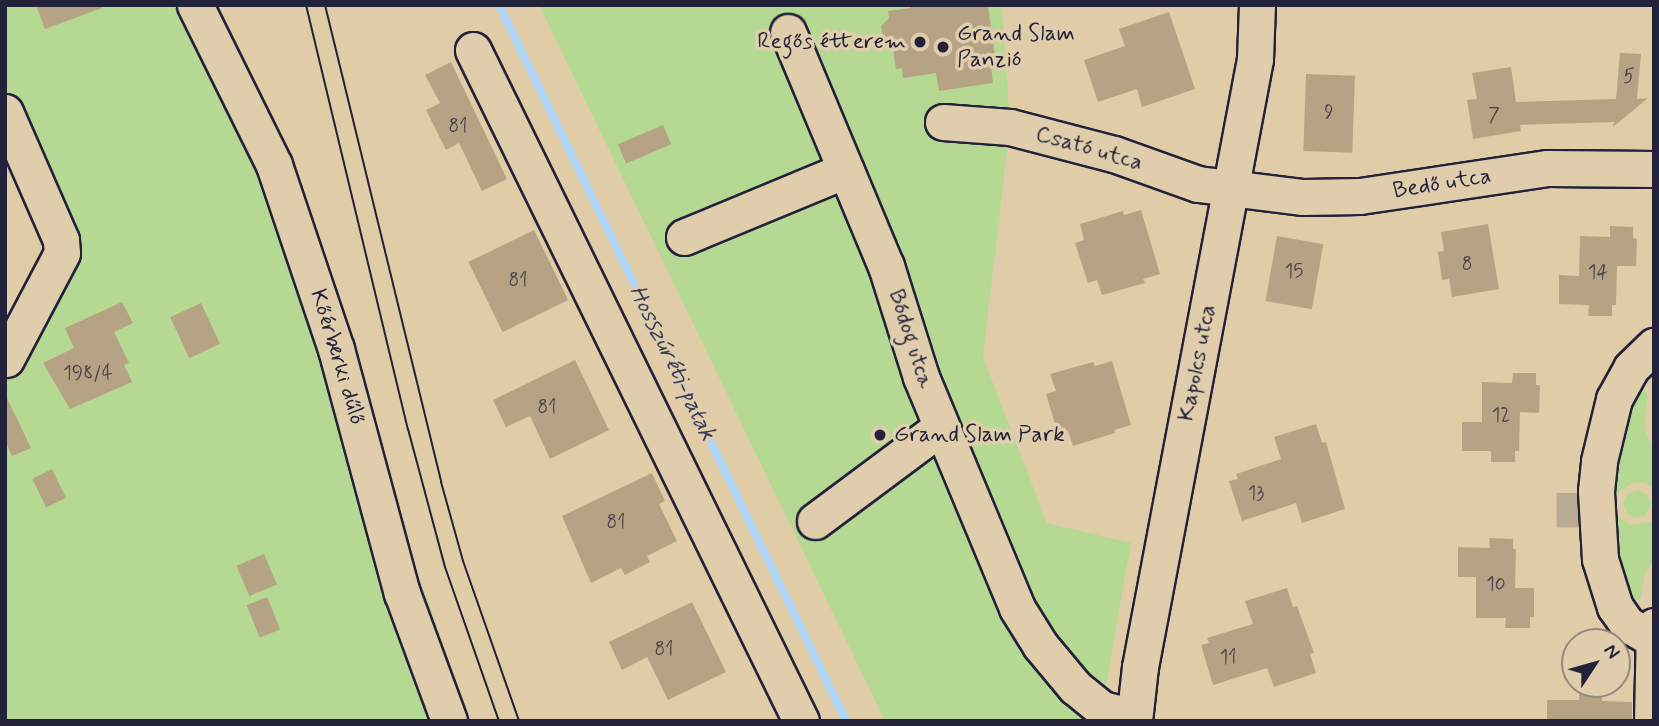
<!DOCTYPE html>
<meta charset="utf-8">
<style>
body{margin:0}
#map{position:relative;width:1659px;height:726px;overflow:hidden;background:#e0cda8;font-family:Mynerve,sans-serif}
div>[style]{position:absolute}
.green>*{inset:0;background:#b5d993}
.stream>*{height:8px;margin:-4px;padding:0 4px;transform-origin:4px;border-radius:4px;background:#afd6f9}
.building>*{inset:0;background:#b6a384;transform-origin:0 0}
.minor-tunnel>*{height:35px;margin-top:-17.5px;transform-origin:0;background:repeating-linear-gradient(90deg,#baab92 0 35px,transparent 0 53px)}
.roads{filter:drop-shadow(2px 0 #22223b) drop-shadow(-2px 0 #22223b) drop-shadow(0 2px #22223b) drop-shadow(0 -2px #22223b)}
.minor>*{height:35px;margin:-17.5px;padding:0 17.5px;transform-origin:17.5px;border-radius:17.5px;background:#dfcdab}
.tram>*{height:2px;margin:-1px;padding:0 1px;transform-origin:1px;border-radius:1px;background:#22223b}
.dots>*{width:19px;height:19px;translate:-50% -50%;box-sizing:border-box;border:4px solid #dfcdab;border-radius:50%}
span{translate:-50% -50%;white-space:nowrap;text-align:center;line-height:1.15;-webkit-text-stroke:7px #dfcdab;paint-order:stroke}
.number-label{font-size:19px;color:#47424d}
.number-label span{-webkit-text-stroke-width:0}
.poi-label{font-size:23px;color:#22223b}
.left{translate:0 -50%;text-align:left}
.right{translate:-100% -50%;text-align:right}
.street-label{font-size:23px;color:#22223b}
.water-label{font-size:24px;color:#373d58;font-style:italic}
.frame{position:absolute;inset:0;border:7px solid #22223b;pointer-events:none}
.north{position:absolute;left:1561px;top:628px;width:70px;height:70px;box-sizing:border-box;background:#dfcdab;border:2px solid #93897e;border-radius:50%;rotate:54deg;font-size:19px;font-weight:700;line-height:28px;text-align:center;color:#22223b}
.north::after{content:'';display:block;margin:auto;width:24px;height:32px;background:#22223b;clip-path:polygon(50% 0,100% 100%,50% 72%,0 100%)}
</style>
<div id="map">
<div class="green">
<div style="clip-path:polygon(5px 5px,195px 5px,426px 596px,470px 721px,5px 721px,5px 337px,55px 257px,5px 127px)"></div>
<div style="clip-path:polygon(539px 5px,1002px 5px,1010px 127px,983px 357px,1047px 523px,1131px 543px,1100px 721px,885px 721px)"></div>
<div style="clip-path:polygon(1641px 386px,1648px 395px,1645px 423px,1647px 436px,1654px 446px,1654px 489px,1645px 483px,1634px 482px,1612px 497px,1610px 465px,1631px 389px)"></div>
<div style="clip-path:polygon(1639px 490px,1649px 496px,1651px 504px,1646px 515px,1635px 518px,1627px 514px,1623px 503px,1628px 493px)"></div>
<div style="clip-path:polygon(1609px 509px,1630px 525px,1654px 521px,1654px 559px,1644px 576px,1641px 598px,1633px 602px,1623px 599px)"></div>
</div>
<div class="stream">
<div style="left:499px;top:5px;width:796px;rotate:64.14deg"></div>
</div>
<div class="building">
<div style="clip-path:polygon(36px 5px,101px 5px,102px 8px,45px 29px)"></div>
<div style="clip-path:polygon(910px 5px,988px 5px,995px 56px,990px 57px,993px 83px,939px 91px,936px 73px,903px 78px,902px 68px,896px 69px,892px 43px,883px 36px,881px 26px,889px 18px,888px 11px,911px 8px)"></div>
<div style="clip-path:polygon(1169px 12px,1195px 89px,1142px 107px,1137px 89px,1098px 102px,1084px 60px,1125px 46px,1119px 29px)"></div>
<div style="clip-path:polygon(1620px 53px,1641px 54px,1637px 99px,1648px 98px,1613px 127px,1614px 122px,1520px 125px,1521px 131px,1473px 139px,1467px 100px,1477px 99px,1472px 73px,1511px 67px,1516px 102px,1616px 99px)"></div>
<div style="clip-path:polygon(451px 62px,507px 179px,482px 191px,459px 143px,446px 150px,426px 110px,440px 103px,425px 75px)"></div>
<div style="left:1306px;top:74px;width:49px;height:77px;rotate:2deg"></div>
<div style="left:663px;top:125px;width:21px;height:49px;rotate:67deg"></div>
<div style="clip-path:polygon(1141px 210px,1160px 274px,1143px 279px,1145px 283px,1102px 295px,1097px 280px,1088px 283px,1075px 243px,1084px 240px,1080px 224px,1123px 211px,1124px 215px)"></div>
<div style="clip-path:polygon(1488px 224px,1499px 289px,1452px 297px,1449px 279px,1442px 280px,1438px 252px,1444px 251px,1441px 232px)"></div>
<div style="clip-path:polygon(1610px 226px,1633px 227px,1633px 238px,1637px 239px,1636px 266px,1617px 266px,1616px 305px,1612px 305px,1612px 316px,1588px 316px,1589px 305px,1559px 304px,1559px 275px,1579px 276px,1580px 236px,1610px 237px)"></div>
<div style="left:534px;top:230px;width:78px;height:73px;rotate:64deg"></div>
<div style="left:1277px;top:236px;width:47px;height:66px;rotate:10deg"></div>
<div style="clip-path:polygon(122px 302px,133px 323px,114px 332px,129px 363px,124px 365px,132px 382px,70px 409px,43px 363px,74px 348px,65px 328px)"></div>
<div style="left:201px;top:303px;width:45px;height:34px;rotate:65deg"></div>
<div style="clip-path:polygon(575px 360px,609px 430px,550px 459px,530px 416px,506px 427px,493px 400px)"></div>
<div style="clip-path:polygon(1112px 361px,1131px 425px,1114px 430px,1115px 433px,1073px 446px,1068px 431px,1058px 434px,1046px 394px,1056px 391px,1050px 374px,1093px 362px,1095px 366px)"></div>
<div style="clip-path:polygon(1513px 373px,1536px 373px,1536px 385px,1540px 385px,1539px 413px,1520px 412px,1519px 451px,1515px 451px,1515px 462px,1491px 462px,1491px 451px,1462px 451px,1462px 422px,1482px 422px,1482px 382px,1512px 383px)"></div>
<div style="clip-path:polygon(5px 394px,31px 448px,12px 456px,5px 440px)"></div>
<div style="clip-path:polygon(1316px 424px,1322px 443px,1326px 442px,1345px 509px,1302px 523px,1296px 503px,1242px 521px,1229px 481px,1238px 479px,1236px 474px,1281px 459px,1274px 437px)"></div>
<div style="left:52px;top:469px;width:32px;height:22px;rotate:64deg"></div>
<div style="clip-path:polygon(652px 473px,665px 501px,659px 504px,677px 541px,647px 556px,650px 562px,625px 575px,621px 568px,591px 583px,562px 516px)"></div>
<div style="clip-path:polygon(1489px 538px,1513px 539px,1513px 549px,1516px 549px,1515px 588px,1534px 588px,1534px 617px,1530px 617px,1530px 628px,1505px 628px,1506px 618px,1476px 618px,1476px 577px,1458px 577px,1458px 547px,1490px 548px)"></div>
<div style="left:264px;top:554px;width:33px;height:30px;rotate:67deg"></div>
<div style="clip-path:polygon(1287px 588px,1293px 607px,1297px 606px,1314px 653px,1310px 654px,1316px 673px,1274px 687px,1267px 668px,1213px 685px,1201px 645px,1209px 643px,1207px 638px,1253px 624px,1245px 601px)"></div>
<div style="left:267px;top:597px;width:35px;height:22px;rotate:68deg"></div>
<div style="clip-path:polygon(692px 602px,726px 672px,668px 700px,647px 657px,622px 670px,609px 642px)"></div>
<div style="clip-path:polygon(1579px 691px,1602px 691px,1602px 701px,1632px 702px,1632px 721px,1547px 721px,1547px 700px,1579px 700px)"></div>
</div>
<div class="minor-tunnel">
<div style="left:1574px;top:527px;width:47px;rotate:-90deg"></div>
</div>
<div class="roads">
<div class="minor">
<div style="left:195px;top:5px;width:178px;rotate:63.7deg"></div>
<div style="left:274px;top:165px;width:194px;rotate:71.4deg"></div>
<div style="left:336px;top:349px;width:253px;rotate:74.9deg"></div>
<div style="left:402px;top:593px;width:136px;rotate:69.8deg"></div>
<div style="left:788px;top:32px;width:254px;rotate:67.3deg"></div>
<div style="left:886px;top:266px;width:116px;rotate:72.5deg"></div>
<div style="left:921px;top:377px;width:250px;rotate:67.4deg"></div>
<div style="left:1017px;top:608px;width:44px;rotate:58.1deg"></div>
<div style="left:1040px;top:645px;width:55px;rotate:50.2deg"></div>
<div style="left:1075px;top:687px;width:35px;rotate:39deg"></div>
<div style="left:1102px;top:709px;width:33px;rotate:14deg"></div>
<div style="left:473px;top:50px;width:747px;rotate:63.95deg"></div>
<div style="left:5px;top:112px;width:140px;rotate:66.4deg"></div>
<div style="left:61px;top:240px;width:13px;rotate:86deg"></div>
<div style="left:62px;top:253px;width:120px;rotate:117.8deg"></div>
<div style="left:943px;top:122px;width:67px;rotate:4.3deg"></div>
<div style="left:1010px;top:127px;width:107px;rotate:14.6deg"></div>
<div style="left:1114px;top:154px;width:89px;rotate:19.7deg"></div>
<div style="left:1198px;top:184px;width:106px;rotate:7.1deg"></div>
<div style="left:1303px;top:197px;width:57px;rotate:-1deg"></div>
<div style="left:1360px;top:196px;width:190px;rotate:-8.5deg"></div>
<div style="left:1548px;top:168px;width:106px;rotate:0.5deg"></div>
<div style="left:684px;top:237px;width:175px;rotate:-22.5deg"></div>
<div style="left:815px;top:521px;width:157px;rotate:-36.7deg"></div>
<div style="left:1653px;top:639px;width:30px;rotate:-150deg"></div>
<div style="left:1627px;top:624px;width:21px;rotate:-125deg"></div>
<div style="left:1615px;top:607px;width:50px;rotate:-107.4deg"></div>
<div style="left:1600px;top:559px;width:68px;rotate:-93.4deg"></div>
<div style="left:1596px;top:491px;width:30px;rotate:-84deg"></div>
<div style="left:1599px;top:461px;width:64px;rotate:-76.4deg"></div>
<div style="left:1614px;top:399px;width:35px;rotate:-61deg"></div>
<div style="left:1631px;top:368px;width:32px;rotate:-44deg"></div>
<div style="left:1134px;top:721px;width:54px;rotate:-83.7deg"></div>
<div style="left:1140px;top:667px;width:619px;rotate:-79.29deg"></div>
<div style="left:1255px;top:59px;width:54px;rotate:-87.9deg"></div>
<div style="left:1652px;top:721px;width:95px;rotate:-88.8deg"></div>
</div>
</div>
<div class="tram">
<div style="left:306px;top:5px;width:436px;rotate:76.5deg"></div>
<div style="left:408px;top:429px;width:143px;rotate:75deg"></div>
<div style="left:445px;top:567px;width:163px;rotate:70.7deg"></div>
<div style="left:325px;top:5px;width:491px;rotate:76.3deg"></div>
<div style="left:441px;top:482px;width:82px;rotate:74.4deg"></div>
<div style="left:463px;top:561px;width:170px;rotate:70.7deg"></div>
</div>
<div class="dots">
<div style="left:920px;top:42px;background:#22223b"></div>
<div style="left:943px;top:47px;background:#22223b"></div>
<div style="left:880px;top:435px;background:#22223b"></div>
</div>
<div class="number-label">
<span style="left:1629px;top:77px">5</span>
<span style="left:1329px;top:113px">9</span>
<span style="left:1494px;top:116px">7</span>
<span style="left:458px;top:127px">81</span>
<span style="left:1467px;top:265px">8</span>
<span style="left:1294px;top:272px">15</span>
<span style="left:1598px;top:273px">14</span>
<span style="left:518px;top:281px">81</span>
<span style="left:88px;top:374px">198/4</span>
<span style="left:547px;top:408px">81</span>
<span style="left:1501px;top:416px">12</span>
<span style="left:1256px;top:494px">13</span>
<span style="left:616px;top:523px">81</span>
<span style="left:1496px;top:585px">10</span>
<span style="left:664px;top:650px">81</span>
<span style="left:1228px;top:658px">11</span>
</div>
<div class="poi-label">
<span class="left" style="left:957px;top:47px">Grand Slam<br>Panzió</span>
<span class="right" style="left:906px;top:42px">Regős étterem</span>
<span class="left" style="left:894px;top:435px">Grand Slam Park</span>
</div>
<div class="street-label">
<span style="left:1089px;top:149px;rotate:16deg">Csató utca</span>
<span style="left:1442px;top:184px;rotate:-9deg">Bedő utca</span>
<span style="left:910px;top:339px;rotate:72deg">Bódog utca</span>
<span style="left:337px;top:357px;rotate:73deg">Kőérberki dűlő</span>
<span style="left:1198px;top:363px;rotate:-79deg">Kapolcs utca</span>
</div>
<div class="water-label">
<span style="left:672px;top:363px;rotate:64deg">Hosszúréti-patak</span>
</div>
<div class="frame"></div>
<div class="north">N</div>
</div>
